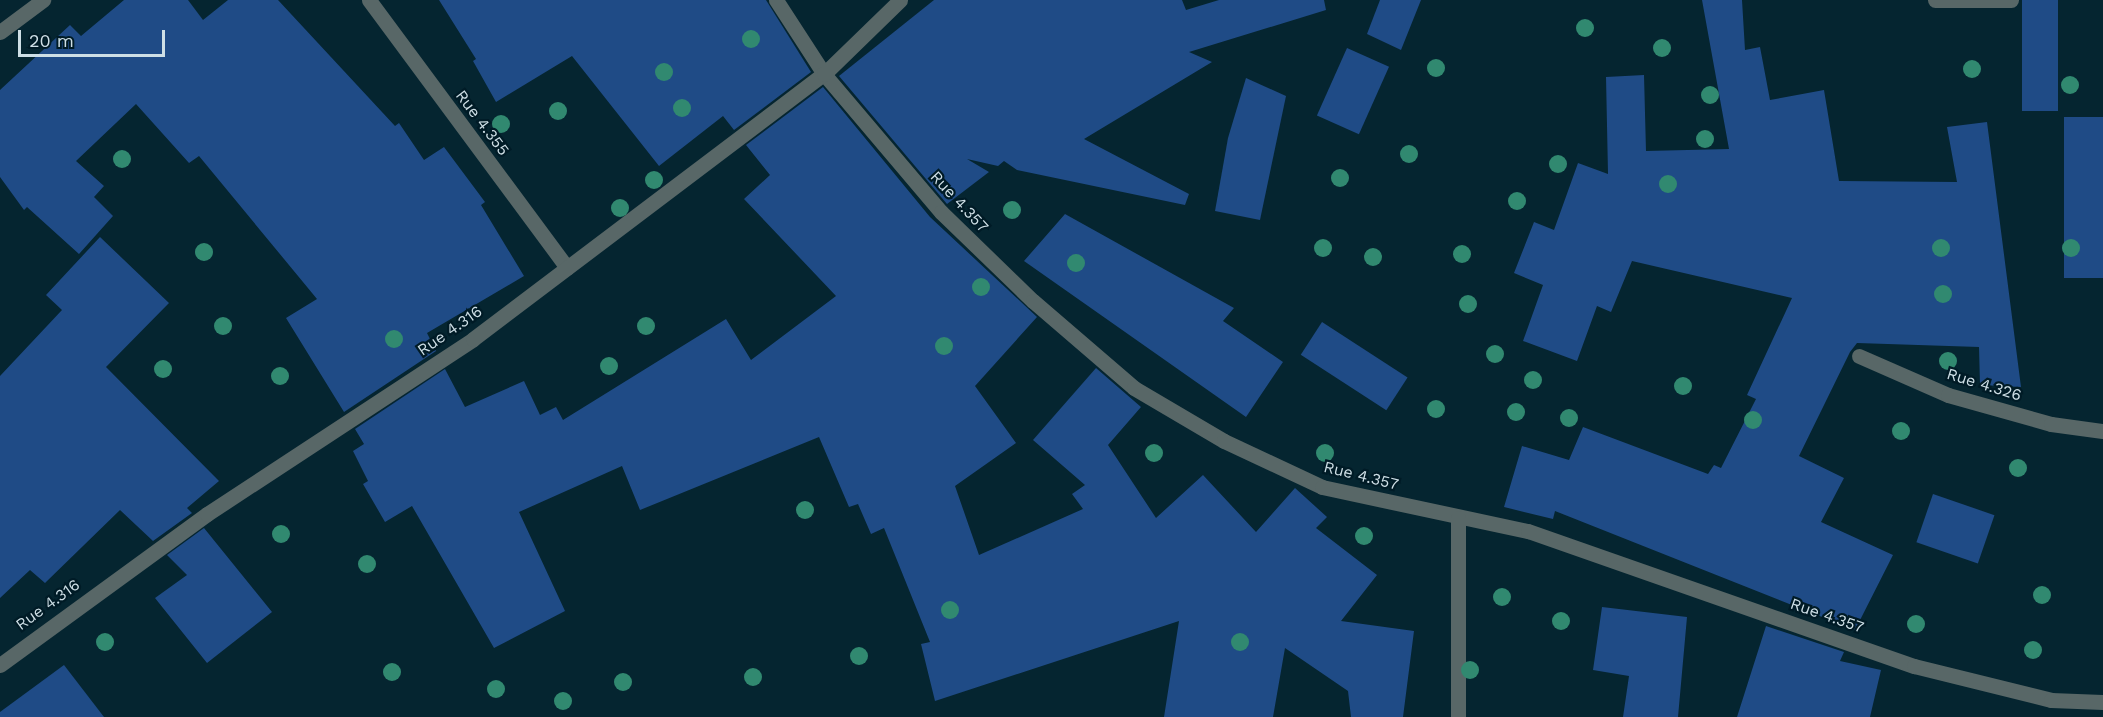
<!DOCTYPE html>
<style>
body{margin:0}
#map{position:relative;width:2103px;height:717px;overflow:hidden;background:#052530;font-family:"Work Sans",sans-serif}
div>[style]{position:absolute}
.building>*{inset:0;background:#1f4b86;transform-origin:0 0}
.minor>*{height:15px;margin:-7.5px;padding:0 7.5px;transform-origin:7.5px;border-radius:7.5px;background:#586767}
.trees>*{width:18px;height:18px;margin:-9px;border-radius:50%;background:#318970}
span{translate:-50% -50%;white-space:nowrap;text-align:center;line-height:1.15;-webkit-text-stroke:4.5px #001b26;paint-order:stroke}
.street-label{font-size:16px;color:#cedfe6}
.scale{position:absolute;left:18px;top:30px;width:147px;height:27px;box-sizing:border-box;border:3px solid #cedfe6;border-top:0;padding-left:8px;font-size:18px;line-height:21px;white-space:nowrap;color:#cedfe6;-webkit-text-stroke:4px #001b26;paint-order:stroke}
</style>
<div id="map">
<div class="building">
<div style="clip-path:polygon(124px 0,188px 0,203px 20px,228px 0,278px 0,395px 126px,399px 123px,424px 160px,444px 147px,485px 202px,481px 205px,524px 276px,427px 333px,436px 351px,344px 412px,286px 318px,317px 299px,199px 156px,189px 163px,136px 104px,76px 161px,104px 186px,94px 197px,113px 216px,79px 254px,27px 207px,24px 210px,0 177px,0 90px,70px 25px,81px 36px)"></div>
<div style="clip-path:polygon(439px 0,766px 0,811px 72px,734px 130px,723px 116px,659px 166px,572px 56px,496px 102px,473px 61px,476px 59px)"></div>
<div style="clip-path:polygon(934px 0,1182px 0,1186px 10px,1219px 0,1324px 0,1326px 10px,1189px 52px,1212px 62px,1084px 139px,1189px 194px,1185px 205px,1017px 170px,1004px 161px,998px 166px,967px 159px,989px 172px,947px 204px,839px 76px)"></div>
<div style="clip-path:polygon(1380px 0,1421px 0,1401px 50px,1367px 34px)"></div>
<div style="clip-path:polygon(1702px 0,1742px 0,1745px 50px,1760px 47px,1770px 100px,1824px 90px,1839px 181px,1957px 182px,1947px 127px,1987px 122px,2021px 387px,1980px 385px,1979px 347px,1857px 343px,1850px 352px,1799px 456px,1844px 478px,1821px 522px,1893px 555px,1855px 630px,1555px 511px,1553px 519px,1504px 507px,1522px 446px,1569px 460px,1583px 427px,1708px 474px,1714px 465px,1721px 468px,1756px 399px,1747px 395px,1792px 298px,1632px 261px,1611px 312px,1597px 306px,1577px 361px,1523px 341px,1543px 285px,1514px 273px,1534px 222px,1554px 230px,1578px 163px,1608px 174px,1606px 77px,1644px 75px,1646px 151px,1729px 149px)"></div>
<div style="left:2022px;top:0;width:36px;height:111px"></div>
<div style="left:1347px;top:48px;width:46px;height:74px;rotate:24deg"></div>
<div style="clip-path:polygon(1246px 78px,1286px 96px,1260px 220px,1215px 211px,1228px 138px)"></div>
<div style="clip-path:polygon(823px 87px,930px 217px,1037px 317px,975px 386px,1016px 443px,955px 486px,979px 555px,1083px 509px,1072px 494px,1085px 485px,1033px 440px,1096px 368px,1141px 407px,1108px 445px,1156px 518px,1203px 475px,1256px 532px,1295px 488px,1327px 517px,1316px 528px,1377px 575px,1341px 621px,1414px 631px,1403px 717px,1351px 717px,1348px 691px,1285px 648px,1273px 717px,1164px 717px,1179px 621px,935px 701px,921px 644px,930px 642px,884px 528px,871px 534px,858px 504px,849px 507px,819px 437px,640px 510px,622px 466px,519px 512px,565px 611px,494px 648px,412px 506px,385px 522px,363px 484px,368px 481px,353px 451px,364px 444px,355px 429px,445px 369px,465px 407px,524px 381px,540px 415px,556px 407px,563px 420px,726px 319px,751px 360px,836px 296px,744px 199px,770px 175px,746px 145px)"></div>
<div style="left:2064px;top:117px;width:39px;height:161px"></div>
<div style="clip-path:polygon(1065px 214px,1234px 308px,1223px 321px,1283px 362px,1246px 417px,1024px 261px)"></div>
<div style="clip-path:polygon(100px 237px,169px 303px,106px 367px,219px 481px,187px 508px,192px 513px,153px 541px,120px 510px,45px 583px,30px 570px,0 598px,0 376px,62px 310px,46px 295px)"></div>
<div style="left:1322px;top:322px;width:102px;height:39px;rotate:33deg"></div>
<div style="left:1933px;top:494px;width:65px;height:51px;rotate:19deg"></div>
<div style="clip-path:polygon(204px 528px,272px 612px,207px 663px,155px 598px,187px 575px,167px 555px)"></div>
<div style="clip-path:polygon(1602px 607px,1687px 617px,1678px 717px,1623px 717px,1629px 676px,1593px 670px)"></div>
<div style="clip-path:polygon(1766px 626px,1844px 652px,1840px 661px,1881px 670px,1870px 717px,1737px 717px)"></div>
<div style="clip-path:polygon(64px 665px,104px 717px,0 717px,0 712px)"></div>
</div>
<div class="minor">
<div style="left:369px;top:0;width:333px;rotate:53.5deg"></div>
<div style="left:776px;top:0;width:88px;rotate:57deg"></div>
<div style="left:824px;top:74px;width:181px;rotate:49.7deg"></div>
<div style="left:941px;top:212px;width:128px;rotate:44.1deg"></div>
<div style="left:1033px;top:301px;width:133px;rotate:40.7deg"></div>
<div style="left:1134px;top:388px;width:104px;rotate:30.5deg"></div>
<div style="left:1224px;top:441px;width:108px;rotate:25.1deg"></div>
<div style="left:1322px;top:487px;width:211px;rotate:12.1deg"></div>
<div style="left:1528px;top:531px;width:409px;rotate:19.3deg"></div>
<div style="left:1914px;top:666px;width:141px;rotate:13.9deg"></div>
<div style="left:2051px;top:700px;width:52px;rotate:2.2deg"></div>
<div style="left:1935px;top:0;width:76px"></div>
<div style="left:0;top:32px;width:54px;rotate:-36.7deg"></div>
<div style="left:1859px;top:356px;width:97px;rotate:23.7deg"></div>
<div style="left:1948px;top:395px;width:107px;rotate:15.7deg"></div>
<div style="left:2051px;top:424px;width:52px;rotate:7.7deg"></div>
<div style="left:0;top:665px;width:256px;rotate:-36.1deg"></div>
<div style="left:207px;top:514px;width:318px;rotate:-33.3deg"></div>
<div style="left:473px;top:339px;width:440px;rotate:-37.1deg"></div>
<div style="left:824px;top:74px;width:106px;rotate:-44.2deg"></div>
<div style="left:1458px;top:717px;width:199px;rotate:-90deg"></div>
</div>
<div class="trees">
<div style="left:1585px;top:28px"></div>
<div style="left:751px;top:39px"></div>
<div style="left:1662px;top:48px"></div>
<div style="left:1436px;top:68px"></div>
<div style="left:1972px;top:69px"></div>
<div style="left:664px;top:72px"></div>
<div style="left:2070px;top:85px"></div>
<div style="left:1710px;top:95px"></div>
<div style="left:682px;top:108px"></div>
<div style="left:558px;top:111px"></div>
<div style="left:501px;top:124px"></div>
<div style="left:1705px;top:139px"></div>
<div style="left:1409px;top:154px"></div>
<div style="left:122px;top:159px"></div>
<div style="left:1558px;top:164px"></div>
<div style="left:1340px;top:178px"></div>
<div style="left:654px;top:180px"></div>
<div style="left:1668px;top:184px"></div>
<div style="left:1517px;top:201px"></div>
<div style="left:620px;top:208px"></div>
<div style="left:1012px;top:210px"></div>
<div style="left:1323px;top:248px"></div>
<div style="left:1941px;top:248px"></div>
<div style="left:2071px;top:248px"></div>
<div style="left:204px;top:252px"></div>
<div style="left:1462px;top:254px"></div>
<div style="left:1373px;top:257px"></div>
<div style="left:1076px;top:263px"></div>
<div style="left:981px;top:287px"></div>
<div style="left:1943px;top:294px"></div>
<div style="left:1468px;top:304px"></div>
<div style="left:223px;top:326px"></div>
<div style="left:646px;top:326px"></div>
<div style="left:394px;top:339px"></div>
<div style="left:944px;top:346px"></div>
<div style="left:1495px;top:354px"></div>
<div style="left:1948px;top:361px"></div>
<div style="left:609px;top:366px"></div>
<div style="left:163px;top:369px"></div>
<div style="left:280px;top:376px"></div>
<div style="left:1533px;top:380px"></div>
<div style="left:1683px;top:386px"></div>
<div style="left:1436px;top:409px"></div>
<div style="left:1516px;top:412px"></div>
<div style="left:1569px;top:418px"></div>
<div style="left:1753px;top:420px"></div>
<div style="left:1901px;top:431px"></div>
<div style="left:1154px;top:453px"></div>
<div style="left:1325px;top:453px"></div>
<div style="left:2018px;top:468px"></div>
<div style="left:805px;top:510px"></div>
<div style="left:281px;top:534px"></div>
<div style="left:1364px;top:536px"></div>
<div style="left:367px;top:564px"></div>
<div style="left:2042px;top:595px"></div>
<div style="left:1502px;top:597px"></div>
<div style="left:950px;top:610px"></div>
<div style="left:1561px;top:621px"></div>
<div style="left:1916px;top:624px"></div>
<div style="left:105px;top:642px"></div>
<div style="left:1240px;top:642px"></div>
<div style="left:2033px;top:650px"></div>
<div style="left:859px;top:656px"></div>
<div style="left:1470px;top:670px"></div>
<div style="left:392px;top:672px"></div>
<div style="left:753px;top:677px"></div>
<div style="left:623px;top:682px"></div>
<div style="left:496px;top:689px"></div>
<div style="left:563px;top:701px"></div>
</div>
<div class="street-label">
<span style="left:482px;top:123px;rotate:53deg">Rue 4.355</span>
<span style="left:959px;top:202px;rotate:47deg">Rue 4.357</span>
<span style="left:450px;top:331px;rotate:-35deg">Rue 4.316</span>
<span style="left:1984px;top:385px;rotate:17deg">Rue 4.326</span>
<span style="left:1361px;top:476px;rotate:14deg">Rue 4.357</span>
<span style="left:48px;top:605px;rotate:-36deg">Rue 4.316</span>
<span style="left:1827px;top:616px;rotate:19deg">Rue 4.357</span>
</div>
<div class="scale">20 m</div>
</div>
